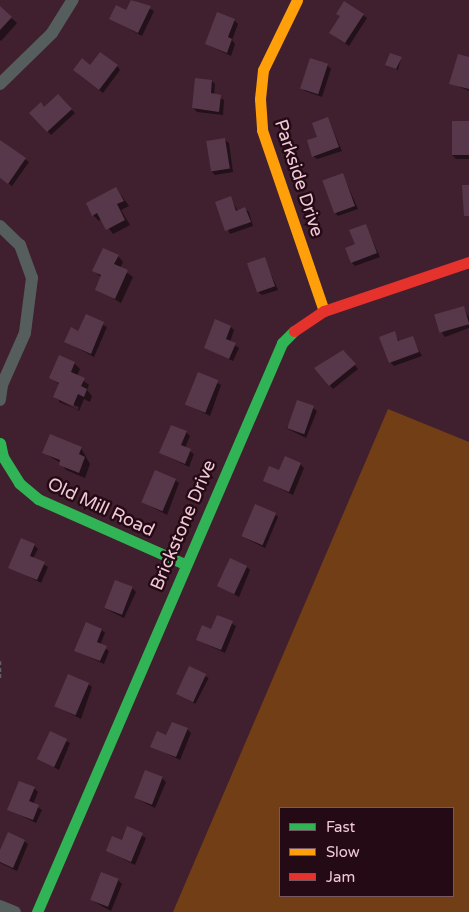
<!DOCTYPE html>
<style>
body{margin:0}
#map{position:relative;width:469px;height:912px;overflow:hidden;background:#40202e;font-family:"Varela Round",sans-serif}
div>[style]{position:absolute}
.green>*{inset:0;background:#723e16}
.shadow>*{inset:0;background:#0007;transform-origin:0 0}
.building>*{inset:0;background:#57384a;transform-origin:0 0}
.path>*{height:2.5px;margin-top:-1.25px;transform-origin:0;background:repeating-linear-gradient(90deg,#646164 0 4px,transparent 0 6.5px)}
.street>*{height:12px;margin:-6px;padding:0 6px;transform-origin:6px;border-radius:6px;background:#565e5d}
.fast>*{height:11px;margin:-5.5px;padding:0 5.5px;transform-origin:5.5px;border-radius:5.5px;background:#30b455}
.slow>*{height:11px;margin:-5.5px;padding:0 5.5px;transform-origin:5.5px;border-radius:5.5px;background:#ff9f0a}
.jam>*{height:11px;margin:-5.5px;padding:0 5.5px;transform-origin:5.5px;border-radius:5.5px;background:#e5322d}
span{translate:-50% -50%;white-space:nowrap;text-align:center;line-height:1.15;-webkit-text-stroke:5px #240a15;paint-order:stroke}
.street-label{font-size:18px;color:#f1cad6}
.legend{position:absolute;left:279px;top:807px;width:175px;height:90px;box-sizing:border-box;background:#240a15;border:1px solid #765762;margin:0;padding:6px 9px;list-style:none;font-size:15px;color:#f1cad6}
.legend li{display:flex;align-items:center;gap:10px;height:25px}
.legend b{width:25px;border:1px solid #765762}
</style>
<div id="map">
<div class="green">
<div style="clip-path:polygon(evenodd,388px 409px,469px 442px,469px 912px,173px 912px,388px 409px,280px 808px,453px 808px,453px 896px,280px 896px,280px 808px)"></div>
</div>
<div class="shadow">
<div style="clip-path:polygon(132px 0,154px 11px,142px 36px,111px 19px,127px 11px)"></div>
<div style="clip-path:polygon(0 8px,17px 23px,1px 41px,0 40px)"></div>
<div style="clip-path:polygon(363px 15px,367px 18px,349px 46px,334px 36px)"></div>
<div style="clip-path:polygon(234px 20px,238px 24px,232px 40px,235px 44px,231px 56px,206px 44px)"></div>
<div style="clip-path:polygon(401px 58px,398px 70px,388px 66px)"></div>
<div style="clip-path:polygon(469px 58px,469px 91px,451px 83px)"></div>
<div style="clip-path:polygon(327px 65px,331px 69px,322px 97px,305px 91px,302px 88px)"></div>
<div style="clip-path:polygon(91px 66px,117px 66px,120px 70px,103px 93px,78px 74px)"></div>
<div style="clip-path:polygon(212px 81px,215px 84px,214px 95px,224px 100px,223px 115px,197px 112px,193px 108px)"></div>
<div style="clip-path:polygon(58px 96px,75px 113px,51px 135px,31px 113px,44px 108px)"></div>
<div style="clip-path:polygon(328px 119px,342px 151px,317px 159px,313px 156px,318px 138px)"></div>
<div style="clip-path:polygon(469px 123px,469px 159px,456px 159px,452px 155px)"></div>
<div style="clip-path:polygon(225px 140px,229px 143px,233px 172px,215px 175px,211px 171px)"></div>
<div style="clip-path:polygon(0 141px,29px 162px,12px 186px,0 178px)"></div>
<div style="clip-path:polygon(343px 175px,358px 209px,338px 216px,335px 213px)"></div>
<div style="clip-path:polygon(116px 188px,129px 206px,121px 210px,130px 225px,113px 234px,102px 219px,99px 221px,93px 215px)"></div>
<div style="clip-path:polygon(230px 198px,238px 211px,245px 209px,249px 212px,253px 226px,230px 234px,216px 203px)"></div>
<div style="clip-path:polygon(365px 225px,380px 257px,355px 266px,352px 263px)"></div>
<div style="clip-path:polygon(118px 256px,123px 262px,120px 268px,133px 277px,121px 303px,97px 289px,102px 278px,94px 271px)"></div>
<div style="clip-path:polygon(264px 258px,278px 290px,262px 295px,258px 292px)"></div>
<div style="clip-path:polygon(463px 307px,469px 317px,469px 328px,445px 337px,442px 333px)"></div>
<div style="clip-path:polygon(86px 316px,107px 327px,94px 357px,66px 342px,79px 332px)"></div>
<div style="clip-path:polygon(231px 327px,234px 330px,230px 342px,239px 348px,233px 361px,205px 348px)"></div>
<div style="clip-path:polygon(394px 333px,400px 342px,412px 337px,422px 356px,394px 366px,390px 362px)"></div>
<div style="clip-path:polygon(347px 355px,358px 369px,333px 389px,316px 368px)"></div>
<div style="clip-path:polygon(evenodd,74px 363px,80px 369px,77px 376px,89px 385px,87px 390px,92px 396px,90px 402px,84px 399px,79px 411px,54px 397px,60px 385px,51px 378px,74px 363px,59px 399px,79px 407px,78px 410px,59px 402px,59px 399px)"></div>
<div style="clip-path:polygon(199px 373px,221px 385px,210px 416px,186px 404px)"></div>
<div style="clip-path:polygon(313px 408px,317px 411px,306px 438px,286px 428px)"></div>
<div style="clip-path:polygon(186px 432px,190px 436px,185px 448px,194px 454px,189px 467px,160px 453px)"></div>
<div style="clip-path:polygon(81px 448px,90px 464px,85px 478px,66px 470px,61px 463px,44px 453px)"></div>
<div style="clip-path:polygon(300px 464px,304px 468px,293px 495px,265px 481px)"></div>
<div style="clip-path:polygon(175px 480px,179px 483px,167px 515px,143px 502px)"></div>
<div style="clip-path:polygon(275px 514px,278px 517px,265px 548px,241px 536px)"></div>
<div style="clip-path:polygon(34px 545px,38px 549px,33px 558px,48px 567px,41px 583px,10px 567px)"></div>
<div style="clip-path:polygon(247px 567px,250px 570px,239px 597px,219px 586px)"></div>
<div style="clip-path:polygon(132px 588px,136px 592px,124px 618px,104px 608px)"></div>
<div style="clip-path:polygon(218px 616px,236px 626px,225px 653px,197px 640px,212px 630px)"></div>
<div style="clip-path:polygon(102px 630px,105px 633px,100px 645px,109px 651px,104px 664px,76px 651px)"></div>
<div style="left:189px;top:668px;width:22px;height:29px;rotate:27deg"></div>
<div style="clip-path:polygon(88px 684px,92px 687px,81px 719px,56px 706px)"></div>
<div style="clip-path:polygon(187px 729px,191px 733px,180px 760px,152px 746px)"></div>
<div style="clip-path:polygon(51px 733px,70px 743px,59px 770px,39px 759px)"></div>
<div style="clip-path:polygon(162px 778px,166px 782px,155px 808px,135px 798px)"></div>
<div style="clip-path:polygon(34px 788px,38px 792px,33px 804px,42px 810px,36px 823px,8px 809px)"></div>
<div style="clip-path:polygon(128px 828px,146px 838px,135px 865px,107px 851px,122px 842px)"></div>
<div style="clip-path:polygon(24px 841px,28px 844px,17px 871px,0 863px,0 854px)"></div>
<div style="clip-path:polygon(118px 880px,122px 884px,111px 911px,91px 900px)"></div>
</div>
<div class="building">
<div style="clip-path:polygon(131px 0,151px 6px,138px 33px,109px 19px,116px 5px,126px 10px)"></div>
<div style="clip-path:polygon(344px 1px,364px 14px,345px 43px,329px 33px,340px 16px,336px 14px)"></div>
<div style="clip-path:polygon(0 6px,12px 17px,0 30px)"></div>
<div style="clip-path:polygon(217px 12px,235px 19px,228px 37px,232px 39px,227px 53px,205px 44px)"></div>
<div style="clip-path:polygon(100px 52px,118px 65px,99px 90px,73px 70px,82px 58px,90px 65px)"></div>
<div style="clip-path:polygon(390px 53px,402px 57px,396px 69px,385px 65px)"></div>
<div style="clip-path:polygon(458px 54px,469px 57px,469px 89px,449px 84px)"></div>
<div style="left:310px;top:58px;width:19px;height:32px;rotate:18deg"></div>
<div style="clip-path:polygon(195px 78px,212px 80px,211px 93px,221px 95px,219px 112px,192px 108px)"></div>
<div style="clip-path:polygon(58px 94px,72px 109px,47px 132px,29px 113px,41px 102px,44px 107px)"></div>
<div style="clip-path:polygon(328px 117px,339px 147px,312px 157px,307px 140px,317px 137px,312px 123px)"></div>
<div style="left:452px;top:121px;width:17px;height:34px"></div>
<div style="left:225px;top:138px;width:31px;height:19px;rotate:81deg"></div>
<div style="clip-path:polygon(0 140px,26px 158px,8px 184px,0 178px)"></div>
<div style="left:343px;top:173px;width:35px;height:22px;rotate:70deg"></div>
<div style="clip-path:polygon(462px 185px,469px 185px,469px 216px,464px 216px)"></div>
<div style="clip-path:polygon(116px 187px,124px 201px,117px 204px,125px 220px,106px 230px,97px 213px,92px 216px,86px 203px)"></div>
<div style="clip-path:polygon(231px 196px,236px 211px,245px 207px,251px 222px,225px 231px,215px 202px)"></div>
<div style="clip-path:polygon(366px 224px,377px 253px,351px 263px,345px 248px,355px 244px,349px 230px)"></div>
<div style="clip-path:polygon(103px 248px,119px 255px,114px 264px,128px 270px,115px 299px,95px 290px,101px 275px,92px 271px)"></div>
<div style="left:265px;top:257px;width:31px;height:19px;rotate:71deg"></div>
<div style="left:464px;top:306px;width:19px;height:31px;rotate:74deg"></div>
<div style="clip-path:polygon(86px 314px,104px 322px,91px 354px,64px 342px,71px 327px,78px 331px)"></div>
<div style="clip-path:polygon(215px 319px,231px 326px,226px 339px,236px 343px,229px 359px,204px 348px)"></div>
<div style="clip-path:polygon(395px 331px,398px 341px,413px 336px,419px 352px,389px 363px,379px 337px)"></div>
<div style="clip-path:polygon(343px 350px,356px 364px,329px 386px,314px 368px)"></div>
<div style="clip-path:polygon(59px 355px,75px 362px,71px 372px,85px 378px,81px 386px,87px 389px,84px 397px,78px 394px,73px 406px,53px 397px,59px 383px,49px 378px)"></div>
<div style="left:198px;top:372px;width:22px;height:35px;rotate:22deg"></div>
<div style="left:297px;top:400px;width:18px;height:30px;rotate:19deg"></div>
<div style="clip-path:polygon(171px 425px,187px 431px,181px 445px,191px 449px,185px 464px,159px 453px)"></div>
<div style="clip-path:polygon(50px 434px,82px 447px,79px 454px,85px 457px,79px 473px,59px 465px,60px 460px,42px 453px)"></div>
<div style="clip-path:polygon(285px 456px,301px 463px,289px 492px,263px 481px,269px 466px,279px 470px)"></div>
<div style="left:155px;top:470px;width:23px;height:35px;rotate:23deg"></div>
<div style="left:255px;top:504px;width:23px;height:35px;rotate:23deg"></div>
<div style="clip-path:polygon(21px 538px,35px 544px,30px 556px,45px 562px,37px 580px,8px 568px)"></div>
<div style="left:230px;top:558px;width:19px;height:31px;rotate:25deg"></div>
<div style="left:115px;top:580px;width:19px;height:30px;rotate:21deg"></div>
<div style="clip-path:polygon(217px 615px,233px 621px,221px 650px,196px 640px,202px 625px,211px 629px)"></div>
<div style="clip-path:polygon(86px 622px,102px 629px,97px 642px,107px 646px,100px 661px,74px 651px)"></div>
<div style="left:189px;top:666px;width:19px;height:31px;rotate:25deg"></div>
<div style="left:68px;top:674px;width:23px;height:35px;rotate:23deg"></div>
<div style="clip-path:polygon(172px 722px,188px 728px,176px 757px,150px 747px,157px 731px,166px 735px)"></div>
<div style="left:50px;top:731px;width:19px;height:31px;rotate:25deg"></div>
<div style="left:145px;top:770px;width:19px;height:30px;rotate:21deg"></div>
<div style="clip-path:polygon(19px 781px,35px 787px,29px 801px,39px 805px,33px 820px,7px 810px)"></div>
<div style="clip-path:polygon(127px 826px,143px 833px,131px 862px,106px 851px,112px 836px,122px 840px)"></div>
<div style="clip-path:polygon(8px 832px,25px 840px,13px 868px,0 862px,0 850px)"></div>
<div style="left:101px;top:872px;width:19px;height:30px;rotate:21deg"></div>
</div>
<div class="path">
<div style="left:0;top:661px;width:18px;rotate:90deg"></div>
</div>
<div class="street">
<div style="left:0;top:84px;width:73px;rotate:-44.4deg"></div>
<div style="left:52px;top:33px;width:39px;rotate:-58deg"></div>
<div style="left:0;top:226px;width:28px;rotate:44deg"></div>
<div style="left:20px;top:245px;width:35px;rotate:70deg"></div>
<div style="left:32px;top:278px;width:55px;rotate:97.3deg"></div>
<div style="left:25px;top:333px;width:57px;rotate:113.9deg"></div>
<div style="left:2px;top:385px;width:15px;rotate:98deg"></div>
<div style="left:0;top:906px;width:16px;rotate:22deg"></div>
</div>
<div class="fast">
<div style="left:0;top:443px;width:14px;rotate:78deg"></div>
<div style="left:3px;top:457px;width:31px;rotate:58deg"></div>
<div style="left:19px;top:483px;width:25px;rotate:40deg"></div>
<div style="left:38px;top:499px;width:161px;rotate:23.9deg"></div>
<div style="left:37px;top:912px;width:620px;rotate:-66.7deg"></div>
<div style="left:282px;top:343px;width:17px;rotate:-45deg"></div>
</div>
<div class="slow">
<div style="left:297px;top:0;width:78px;rotate:115.9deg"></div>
<div style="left:263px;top:70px;width:29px;rotate:96deg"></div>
<div style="left:260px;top:99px;width:31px;rotate:86deg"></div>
<div style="left:262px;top:130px;width:191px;rotate:71.1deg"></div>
</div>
<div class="jam">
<div style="left:294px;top:331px;width:36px;rotate:-34deg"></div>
<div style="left:324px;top:311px;width:153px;rotate:-18.7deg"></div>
</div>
<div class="street-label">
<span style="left:299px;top:178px;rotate:72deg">Parkside Drive</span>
<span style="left:101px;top:507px;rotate:25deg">Old Mill Road</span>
<span style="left:183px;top:525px;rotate:-67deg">Brickstone Drive</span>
</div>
<ul class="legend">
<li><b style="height:6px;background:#30b455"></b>Fast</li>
<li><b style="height:6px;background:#ff9f0a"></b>Slow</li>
<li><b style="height:6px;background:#e5322d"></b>Jam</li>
</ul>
</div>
